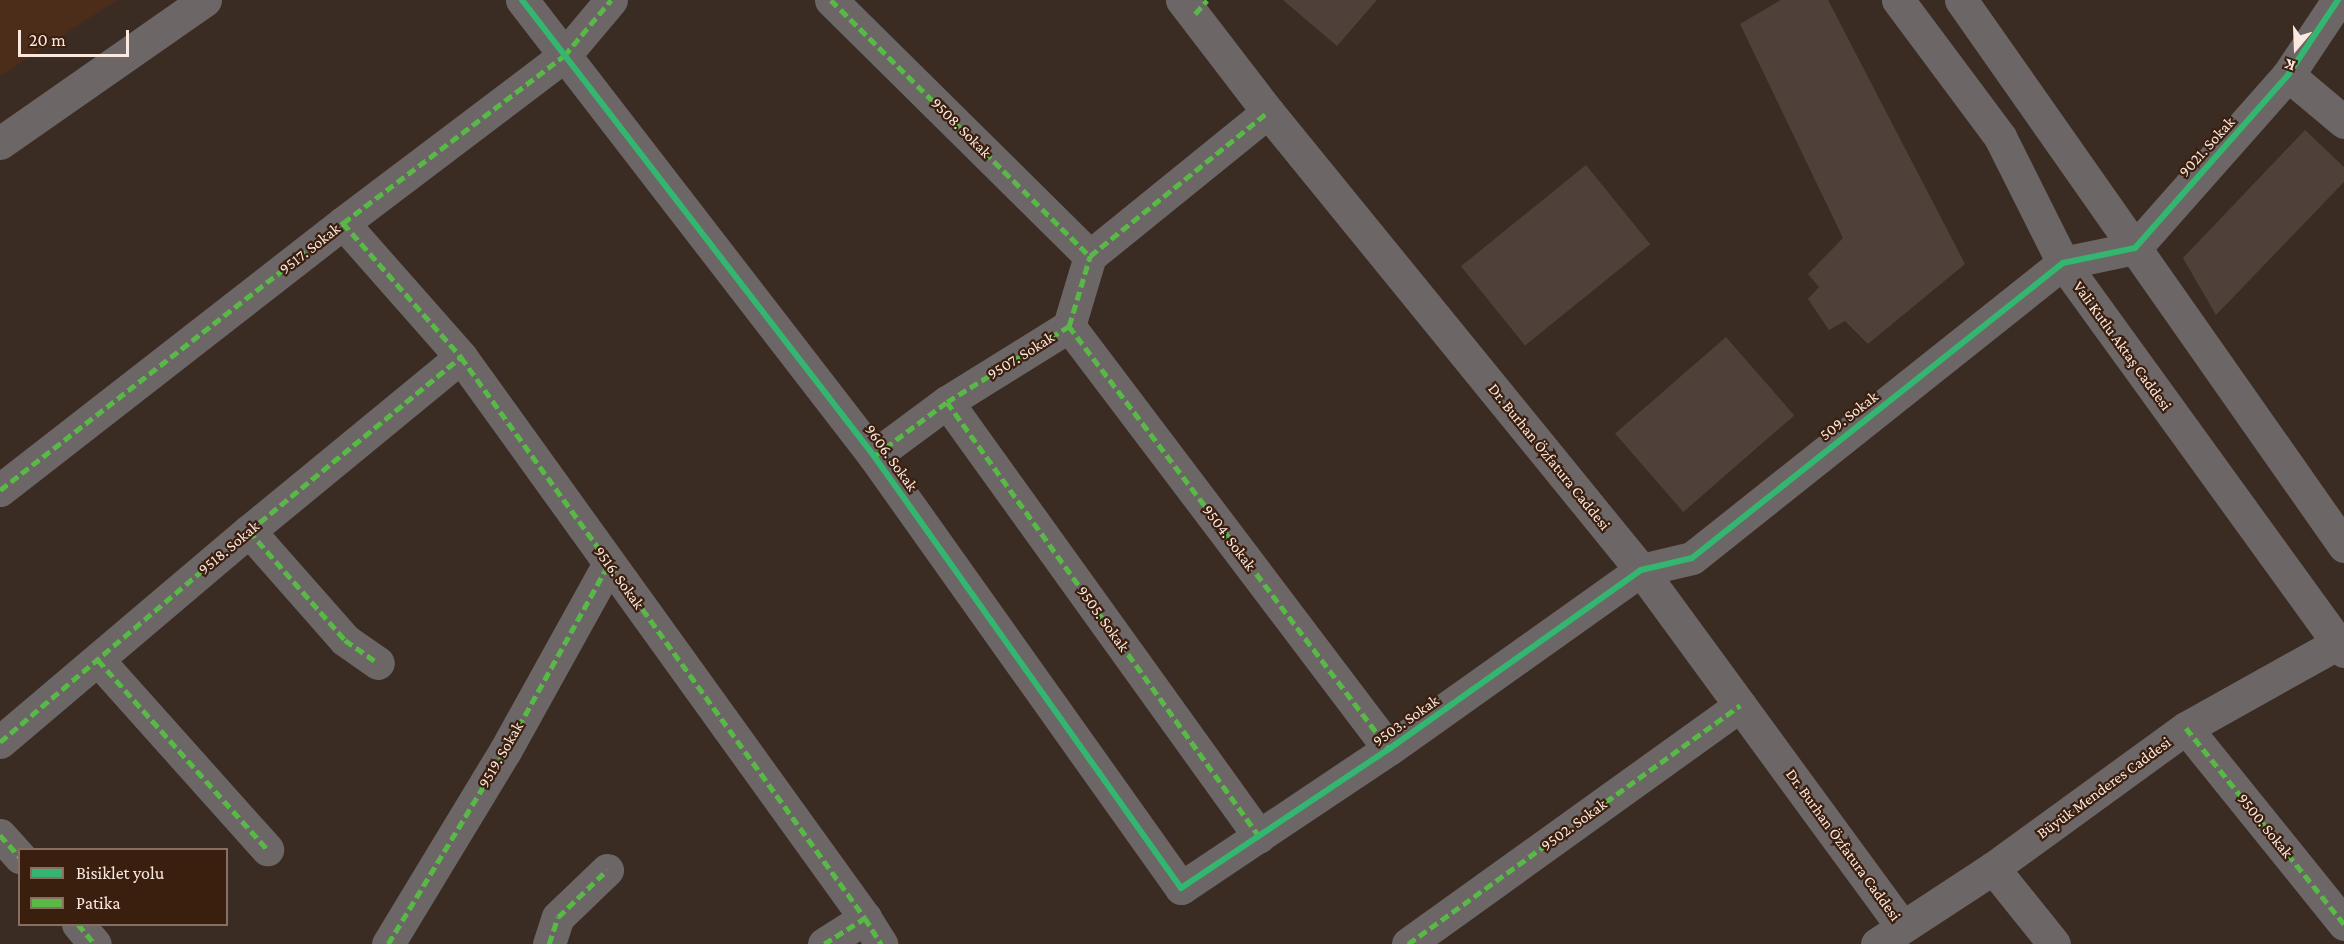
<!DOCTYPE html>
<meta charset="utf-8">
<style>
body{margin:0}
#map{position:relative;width:2344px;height:944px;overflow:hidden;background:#3b2c23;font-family:"Crimson Pro",serif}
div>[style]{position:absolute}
.built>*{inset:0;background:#4c2d19}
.building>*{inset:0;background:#4f403a;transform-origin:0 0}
.minor>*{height:33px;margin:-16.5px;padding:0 16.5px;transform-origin:16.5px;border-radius:16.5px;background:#6c6667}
.tertiary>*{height:33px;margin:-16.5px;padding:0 16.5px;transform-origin:16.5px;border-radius:16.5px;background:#6c6667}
.quiet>*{height:4.5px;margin-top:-2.25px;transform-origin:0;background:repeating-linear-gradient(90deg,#58b947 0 9px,transparent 0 13.5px)}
.cycleway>*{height:6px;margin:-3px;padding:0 3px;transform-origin:3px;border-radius:3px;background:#33b770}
span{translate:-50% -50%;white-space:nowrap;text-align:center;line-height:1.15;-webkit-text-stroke:4.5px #3a1f0f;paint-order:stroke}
.street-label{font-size:16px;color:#fbe8de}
.legend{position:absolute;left:18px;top:848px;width:210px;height:78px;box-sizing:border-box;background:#3a1f0f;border:2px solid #876f62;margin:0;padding:8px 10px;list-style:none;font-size:18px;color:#fbe8de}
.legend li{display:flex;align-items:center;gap:12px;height:30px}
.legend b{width:30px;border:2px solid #876f62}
.north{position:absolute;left:2266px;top:18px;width:60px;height:60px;-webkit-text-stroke:4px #3a1f0f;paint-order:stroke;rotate:199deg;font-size:16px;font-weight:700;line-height:24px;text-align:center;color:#fbe8de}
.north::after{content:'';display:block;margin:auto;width:21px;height:27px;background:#fbe8de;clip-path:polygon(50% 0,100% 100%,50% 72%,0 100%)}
.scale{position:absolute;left:18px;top:30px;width:111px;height:27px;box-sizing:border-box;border:3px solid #fbe8de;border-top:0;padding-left:8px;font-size:18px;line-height:21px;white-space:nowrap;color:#fbe8de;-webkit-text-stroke:4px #3a1f0f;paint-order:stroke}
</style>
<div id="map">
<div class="built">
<div style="clip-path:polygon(0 0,117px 0,0 76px)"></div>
</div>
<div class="building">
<div style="clip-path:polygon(1283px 0,1377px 0,1337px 46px)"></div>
<div style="clip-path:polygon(1781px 0,1828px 0,1965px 264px,1868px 344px,1845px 321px,1829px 330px,1808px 299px,1819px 287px,1808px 274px,1843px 238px,1740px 24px)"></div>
<div style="clip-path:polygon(2305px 130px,2344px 167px,2344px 182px,2216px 315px,2183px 258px)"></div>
<div style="left:1586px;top:165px;width:102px;height:161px;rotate:51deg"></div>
<div style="left:1726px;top:337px;width:104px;height:147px;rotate:49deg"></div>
</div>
<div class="minor">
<div style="left:522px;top:0;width:576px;rotate:52.33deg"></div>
<div style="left:874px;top:456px;width:530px;rotate:54.6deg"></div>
<div style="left:1181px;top:888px;width:250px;rotate:-33.8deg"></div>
<div style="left:1389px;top:749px;width:309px;rotate:-35.4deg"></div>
<div style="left:1641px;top:570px;width:52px;rotate:-13.2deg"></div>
<div style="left:1692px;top:558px;width:474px;rotate:-38.5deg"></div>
<div style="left:831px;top:0;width:364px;rotate:44.7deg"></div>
<div style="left:1182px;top:0;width:141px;rotate:52.5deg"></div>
<div style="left:1268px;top:112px;width:591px;rotate:50.84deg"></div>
<div style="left:1641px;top:570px;width:441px;rotate:53.8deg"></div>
<div style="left:2288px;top:75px;width:73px;rotate:40deg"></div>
<div style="left:0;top:143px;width:250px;rotate:-34.9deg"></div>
<div style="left:343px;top:223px;width:179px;rotate:48.6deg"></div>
<div style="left:461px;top:357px;width:691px;rotate:54.24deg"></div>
<div style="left:865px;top:918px;width:31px;rotate:58deg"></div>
<div style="left:1069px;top:326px;width:530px;rotate:52.89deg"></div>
<div style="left:947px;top:402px;width:535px;rotate:54.29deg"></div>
<div style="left:874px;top:456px;width:91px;rotate:-36.5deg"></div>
<div style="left:947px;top:402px;width:144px;rotate:-31.9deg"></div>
<div style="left:1069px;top:326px;width:73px;rotate:-73.3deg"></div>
<div style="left:1090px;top:256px;width:229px;rotate:-39deg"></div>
<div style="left:0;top:490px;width:435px;rotate:-37.9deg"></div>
<div style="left:343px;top:223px;width:277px;rotate:-37.1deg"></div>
<div style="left:564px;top:56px;width:73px;rotate:-50deg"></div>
<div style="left:249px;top:531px;width:145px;rotate:48.6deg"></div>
<div style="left:345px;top:640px;width:40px;rotate:34.9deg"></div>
<div style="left:98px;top:660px;width:254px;rotate:48.2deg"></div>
<div style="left:2186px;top:728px;width:252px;rotate:51.1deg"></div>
<div style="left:0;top:742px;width:326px;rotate:-40.3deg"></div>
<div style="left:249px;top:531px;width:274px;rotate:-39.4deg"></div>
<div style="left:0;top:835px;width:30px;rotate:48deg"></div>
<div style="left:1993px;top:868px;width:97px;rotate:51.2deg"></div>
<div style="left:78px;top:924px;width:26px;rotate:50deg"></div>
<div style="left:388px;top:944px;width:226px;rotate:-58.8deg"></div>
<div style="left:505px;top:751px;width:215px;rotate:-61deg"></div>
<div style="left:549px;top:944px;width:28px;rotate:-72deg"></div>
<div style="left:558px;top:917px;width:68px;rotate:-43.8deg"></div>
<div style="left:824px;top:944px;width:49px;rotate:-32.4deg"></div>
<div style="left:1408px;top:944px;width:409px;rotate:-35.7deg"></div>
<div style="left:1877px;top:944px;width:139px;rotate:-33.2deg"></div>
<div style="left:1993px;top:868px;width:238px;rotate:-36deg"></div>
<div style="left:2186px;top:728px;width:174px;rotate:-29.2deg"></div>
</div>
<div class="tertiary">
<div style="left:1898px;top:0;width:171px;rotate:53.3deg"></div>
<div style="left:2000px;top:137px;width:141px;rotate:63.4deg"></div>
<div style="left:2063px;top:263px;width:479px;rotate:54.1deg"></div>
<div style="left:1961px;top:0;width:667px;rotate:54.95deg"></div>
<div style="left:2063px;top:263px;width:74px;rotate:-11.8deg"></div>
<div style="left:2135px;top:248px;width:231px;rotate:-48.5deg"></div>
<div style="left:2288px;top:75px;width:90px;rotate:-56.3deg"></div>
</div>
<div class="quiet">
<div style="left:831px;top:0;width:364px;rotate:44.7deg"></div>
<div style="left:1195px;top:14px;width:18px;rotate:-49deg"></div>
<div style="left:343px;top:223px;width:179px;rotate:48.6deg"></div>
<div style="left:461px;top:357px;width:691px;rotate:54.24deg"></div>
<div style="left:865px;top:918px;width:31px;rotate:58deg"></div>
<div style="left:1069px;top:326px;width:530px;rotate:52.89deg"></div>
<div style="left:947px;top:402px;width:535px;rotate:54.29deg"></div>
<div style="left:874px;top:456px;width:91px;rotate:-36.5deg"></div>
<div style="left:947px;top:402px;width:144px;rotate:-31.9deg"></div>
<div style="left:1069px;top:326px;width:73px;rotate:-73.3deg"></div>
<div style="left:1090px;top:256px;width:229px;rotate:-39deg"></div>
<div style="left:0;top:490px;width:435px;rotate:-37.9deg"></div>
<div style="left:343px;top:223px;width:277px;rotate:-37.1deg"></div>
<div style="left:564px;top:56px;width:73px;rotate:-50deg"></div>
<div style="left:249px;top:531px;width:145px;rotate:48.6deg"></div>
<div style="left:345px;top:640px;width:40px;rotate:34.9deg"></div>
<div style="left:98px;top:660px;width:254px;rotate:48.2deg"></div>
<div style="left:2186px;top:728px;width:252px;rotate:51.1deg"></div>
<div style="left:0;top:742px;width:326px;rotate:-40.3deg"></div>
<div style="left:249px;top:531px;width:274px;rotate:-39.4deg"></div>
<div style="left:0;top:835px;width:30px;rotate:48deg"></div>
<div style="left:78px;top:924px;width:26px;rotate:50deg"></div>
<div style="left:388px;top:944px;width:226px;rotate:-58.8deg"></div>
<div style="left:505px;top:751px;width:215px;rotate:-61deg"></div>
<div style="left:549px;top:944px;width:28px;rotate:-72deg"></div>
<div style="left:558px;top:917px;width:68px;rotate:-43.8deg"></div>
<div style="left:824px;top:944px;width:49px;rotate:-32.4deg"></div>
<div style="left:1408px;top:944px;width:409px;rotate:-35.7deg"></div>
</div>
<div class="cycleway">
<div style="left:522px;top:0;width:576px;rotate:52.33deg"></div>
<div style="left:874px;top:456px;width:530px;rotate:54.6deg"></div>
<div style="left:1181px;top:888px;width:250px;rotate:-33.8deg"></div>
<div style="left:1389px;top:749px;width:309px;rotate:-35.4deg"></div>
<div style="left:1641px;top:570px;width:52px;rotate:-13.2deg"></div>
<div style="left:1692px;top:558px;width:474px;rotate:-38.5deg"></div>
<div style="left:2063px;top:263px;width:74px;rotate:-11.8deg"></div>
<div style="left:2135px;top:248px;width:231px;rotate:-48.5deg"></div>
<div style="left:2288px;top:75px;width:90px;rotate:-56.3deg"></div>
</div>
<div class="street-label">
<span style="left:961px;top:128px;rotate:45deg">9508. Sokak</span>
<span style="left:2207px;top:147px;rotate:-48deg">9021. Sokak</span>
<span style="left:310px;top:249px;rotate:-38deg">9517. Sokak</span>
<span style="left:2122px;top:346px;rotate:54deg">Vali Kutlu Aktaş Caddesi</span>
<span style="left:1021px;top:356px;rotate:-32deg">9507. Sokak</span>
<span style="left:1849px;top:416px;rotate:-38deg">509. Sokak</span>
<span style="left:1549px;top:457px;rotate:51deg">Dr. Burhan Özfatura Caddesi</span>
<span style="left:891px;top:458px;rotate:54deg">9606. Sokak</span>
<span style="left:1229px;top:538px;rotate:53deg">9504. Sokak</span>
<span style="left:229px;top:548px;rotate:-40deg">9518. Sokak</span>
<span style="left:619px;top:578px;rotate:54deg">9516. Sokak</span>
<span style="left:1103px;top:619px;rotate:54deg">9505. Sokak</span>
<span style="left:1406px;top:721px;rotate:-35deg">9503. Sokak</span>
<span style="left:501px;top:755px;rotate:-60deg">9519. Sokak</span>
<span style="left:2104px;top:788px;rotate:-36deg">Büyük Menderes Caddesi</span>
<span style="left:1574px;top:825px;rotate:-36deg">9502. Sokak</span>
<span style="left:2265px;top:826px;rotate:51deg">9500. Sokak</span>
<span style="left:1843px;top:845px;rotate:54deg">Dr. Burhan Özfatura Caddesi</span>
</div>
<ul class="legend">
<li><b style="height:8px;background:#33b770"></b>Bisiklet yolu</li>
<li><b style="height:8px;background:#58b947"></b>Patika</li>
</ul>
<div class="north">K</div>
<div class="scale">20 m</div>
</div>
